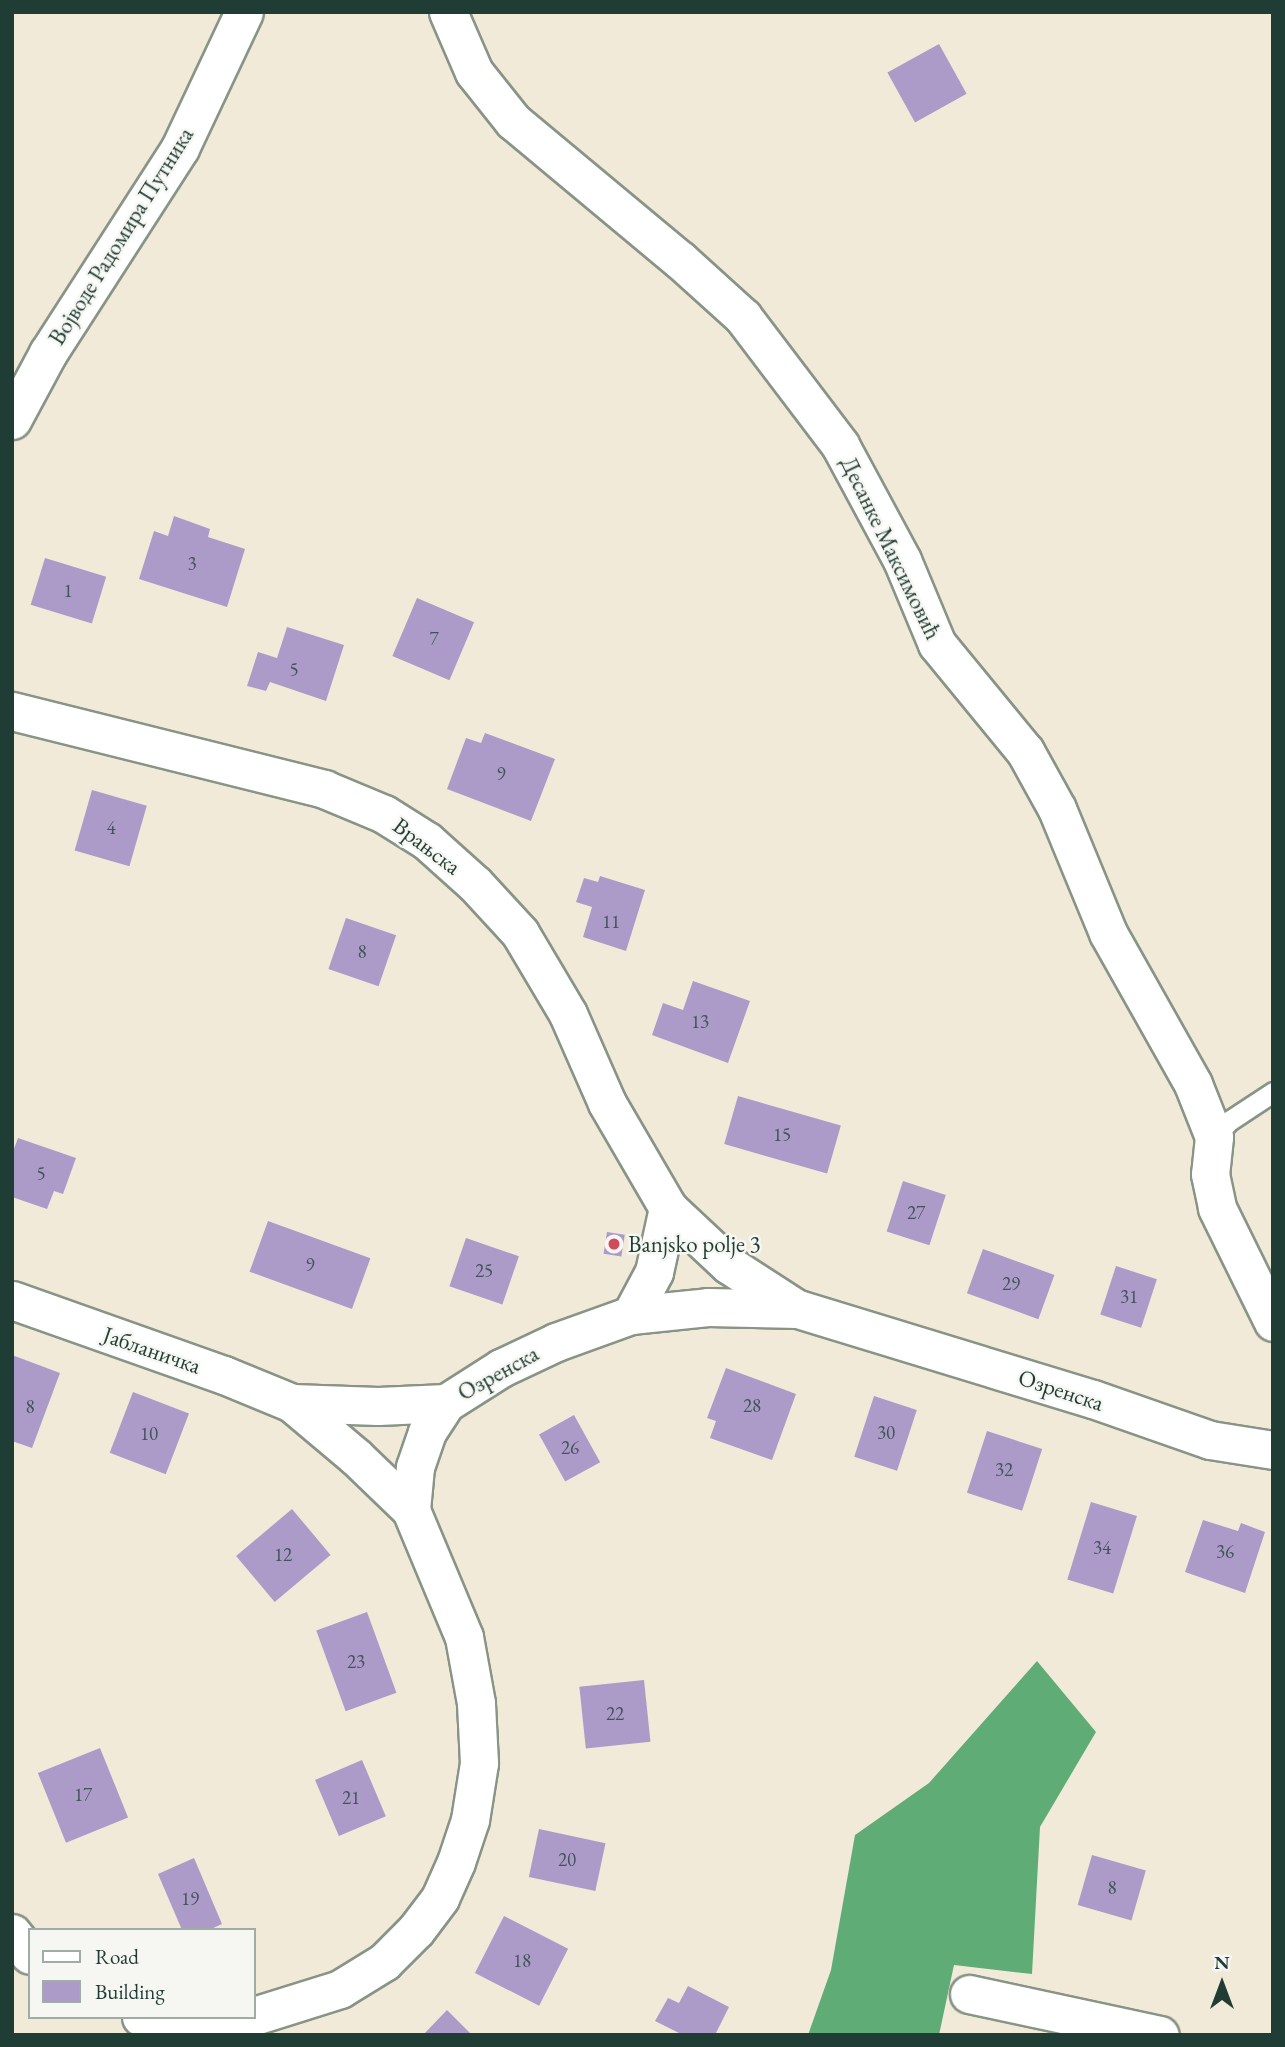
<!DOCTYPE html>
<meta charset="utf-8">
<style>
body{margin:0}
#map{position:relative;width:1285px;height:2047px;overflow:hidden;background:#f2ead8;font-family:"EB Garamond",serif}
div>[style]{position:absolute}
.forest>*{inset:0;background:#60ac76}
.building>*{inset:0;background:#ac9bc9;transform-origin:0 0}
.roads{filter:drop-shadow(2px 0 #889486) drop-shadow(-2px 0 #889486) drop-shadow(0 2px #889486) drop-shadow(0 -2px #889486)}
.service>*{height:19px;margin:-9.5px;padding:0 9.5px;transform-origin:9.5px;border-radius:9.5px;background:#fff}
.minor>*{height:37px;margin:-18.5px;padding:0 18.5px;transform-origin:18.5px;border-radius:18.5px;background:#fff}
.dots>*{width:19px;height:19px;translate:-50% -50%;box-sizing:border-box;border:4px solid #f6f6f2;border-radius:50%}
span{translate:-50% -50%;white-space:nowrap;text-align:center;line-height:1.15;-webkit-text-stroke:5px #f6f6f2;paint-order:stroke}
.number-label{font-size:19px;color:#425459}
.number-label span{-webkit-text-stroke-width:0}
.street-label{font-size:23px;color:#1f3d34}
.poi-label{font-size:23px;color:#1f3d34}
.left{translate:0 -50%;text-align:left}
.frame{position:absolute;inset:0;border:14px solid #1f3d34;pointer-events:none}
.legend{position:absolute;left:28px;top:1928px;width:228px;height:91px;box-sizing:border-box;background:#f6f6f2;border:2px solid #a0aca6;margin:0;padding:9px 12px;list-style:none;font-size:21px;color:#1f3d34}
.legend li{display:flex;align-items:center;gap:14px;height:35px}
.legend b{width:35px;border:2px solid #a0aca6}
.north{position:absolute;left:1187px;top:1949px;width:70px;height:70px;-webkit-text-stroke:5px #f6f6f2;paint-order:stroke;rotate:0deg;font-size:19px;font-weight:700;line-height:28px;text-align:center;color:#1f3d34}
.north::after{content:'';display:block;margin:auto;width:24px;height:32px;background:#1f3d34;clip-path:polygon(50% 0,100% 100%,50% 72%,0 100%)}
</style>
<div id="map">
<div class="forest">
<div style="clip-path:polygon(1037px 1661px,1096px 1732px,1040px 1827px,1032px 1974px,954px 1965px,939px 2035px,808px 2035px,831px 1970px,855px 1835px,929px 1783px)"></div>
</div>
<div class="building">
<div style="left:939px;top:44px;width:57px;height:59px;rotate:61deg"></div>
<div style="clip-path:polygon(174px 516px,210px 529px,208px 537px,245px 549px,227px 607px,139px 579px,154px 531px,168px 536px)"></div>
<div style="left:45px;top:558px;width:64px;height:49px;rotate:17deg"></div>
<div style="left:417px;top:598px;width:62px;height:63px;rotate:23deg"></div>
<div style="clip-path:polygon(287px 627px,344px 645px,326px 701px,270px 682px,266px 691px,247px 686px,258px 652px,277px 658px)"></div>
<div style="clip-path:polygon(485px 733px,555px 759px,531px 821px,447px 789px,466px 738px,481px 743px)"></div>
<div style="left:92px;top:790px;width:57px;height:63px;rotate:16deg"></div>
<div style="clip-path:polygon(600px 876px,645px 890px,626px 951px,583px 937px,592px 907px,576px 902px,584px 878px,598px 882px)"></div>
<div style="left:346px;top:918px;width:53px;height:54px;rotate:19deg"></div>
<div style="clip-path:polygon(693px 981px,750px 1001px,728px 1063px,652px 1035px,663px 1003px,683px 1010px)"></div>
<div style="left:738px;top:1096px;width:107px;height:50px;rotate:16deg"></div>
<div style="clip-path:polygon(18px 1138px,76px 1158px,63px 1194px,54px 1191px,47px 1209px,12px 1197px,12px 1154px)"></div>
<div style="left:903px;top:1181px;width:45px;height:53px;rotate:18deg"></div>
<div style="left:268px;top:1221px;width:109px;height:54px;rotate:20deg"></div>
<div style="left:607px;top:1232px;width:18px;height:22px;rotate:9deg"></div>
<div style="left:466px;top:1238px;width:56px;height:51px;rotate:19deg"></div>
<div style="left:983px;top:1249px;width:76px;height:47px;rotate:20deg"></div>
<div style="left:1116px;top:1266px;width:43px;height:51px;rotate:18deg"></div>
<div style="clip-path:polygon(12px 1355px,60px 1373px,32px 1448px,12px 1441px)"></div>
<div style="clip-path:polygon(726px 1368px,796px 1394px,772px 1460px,710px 1438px,716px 1421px,707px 1418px)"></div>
<div style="left:133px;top:1392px;width:60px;height:65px;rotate:21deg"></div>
<div style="left:874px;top:1396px;width:45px;height:64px;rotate:18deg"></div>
<div style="left:574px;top:1415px;width:54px;height:40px;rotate:61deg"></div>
<div style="left:987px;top:1431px;width:58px;height:65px;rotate:18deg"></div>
<div style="left:1091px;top:1502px;width:48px;height:81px;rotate:17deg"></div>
<div style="left:292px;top:1509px;width:60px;height:73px;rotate:50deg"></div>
<div style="clip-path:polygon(1203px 1520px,1238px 1531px,1241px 1523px,1265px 1532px,1245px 1593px,1185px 1572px)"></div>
<div style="left:367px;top:1612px;width:86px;height:54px;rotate:70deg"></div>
<div style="left:644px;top:1680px;width:62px;height:65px;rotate:84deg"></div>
<div style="left:100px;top:1748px;width:75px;height:67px;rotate:68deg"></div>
<div style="left:362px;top:1760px;width:61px;height:51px;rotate:67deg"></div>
<div style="left:539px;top:1829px;width:68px;height:49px;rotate:12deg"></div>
<div style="left:1092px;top:1855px;width:56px;height:52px;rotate:16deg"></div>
<div style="clip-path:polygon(194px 1858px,222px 1924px,209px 1930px,182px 1930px,158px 1874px)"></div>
<div style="left:504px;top:1916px;width:72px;height:64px;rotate:27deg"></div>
<div style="clip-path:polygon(688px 1986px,729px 2007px,715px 2035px,683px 2035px,655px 2021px,668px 1998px,679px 2003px)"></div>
<div style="clip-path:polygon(447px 2010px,472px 2035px,423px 2035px)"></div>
</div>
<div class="roads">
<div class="service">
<div style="left:1214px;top:1137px;width:22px;rotate:-47deg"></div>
<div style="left:1229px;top:1121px;width:53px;rotate:-33.4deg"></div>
</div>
<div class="minor">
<div style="left:448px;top:12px;width:65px;rotate:66.6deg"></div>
<div style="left:474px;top:72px;width:63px;rotate:51.5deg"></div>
<div style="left:513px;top:121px;width:217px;rotate:39.8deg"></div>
<div style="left:680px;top:260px;width:85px;rotate:42.1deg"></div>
<div style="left:743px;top:317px;width:161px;rotate:52.8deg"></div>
<div style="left:840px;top:445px;width:131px;rotate:61.7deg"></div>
<div style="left:902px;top:560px;width:91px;rotate:67.4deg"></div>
<div style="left:937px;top:644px;width:139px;rotate:50.6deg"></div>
<div style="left:1025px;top:751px;width:66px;rotate:61.1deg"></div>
<div style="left:1057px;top:809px;width:134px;rotate:67.6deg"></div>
<div style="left:1108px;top:933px;width:173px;rotate:60.6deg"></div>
<div style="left:1193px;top:1084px;width:57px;rotate:68.4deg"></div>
<div style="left:1214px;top:1137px;width:37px;rotate:96deg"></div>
<div style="left:1210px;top:1174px;width:35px;rotate:78deg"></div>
<div style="left:1217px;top:1208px;width:127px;rotate:63.8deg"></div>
<div style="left:12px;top:420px;width:76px;rotate:-61.8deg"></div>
<div style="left:48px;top:353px;width:244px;rotate:-57.2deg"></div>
<div style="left:180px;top:148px;width:150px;rotate:-64.8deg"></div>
<div style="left:12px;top:711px;width:322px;rotate:14deg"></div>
<div style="left:324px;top:789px;width:65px;rotate:22.6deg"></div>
<div style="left:384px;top:814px;width:51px;rotate:32.1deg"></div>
<div style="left:427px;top:841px;width:64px;rotate:41.9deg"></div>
<div style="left:475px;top:884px;width:67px;rotate:47.4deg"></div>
<div style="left:520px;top:933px;width:94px;rotate:59.3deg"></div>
<div style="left:568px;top:1014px;width:97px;rotate:66.3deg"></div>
<div style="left:607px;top:1103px;width:121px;rotate:59.8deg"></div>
<div style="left:668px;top:1208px;width:83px;rotate:43.1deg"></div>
<div style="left:729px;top:1265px;width:81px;rotate:32.9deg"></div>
<div style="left:12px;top:1300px;width:225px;rotate:19.5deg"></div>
<div style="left:224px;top:1375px;width:74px;rotate:22.4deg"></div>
<div style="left:292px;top:1403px;width:84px;rotate:40.2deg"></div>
<div style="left:356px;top:1457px;width:76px;rotate:43.9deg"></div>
<div style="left:631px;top:1315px;width:49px;rotate:-61.9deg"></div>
<div style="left:654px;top:1272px;width:66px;rotate:-77.7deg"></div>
<div style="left:292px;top:1403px;width:86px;rotate:2deg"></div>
<div style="left:378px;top:1406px;width:68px;rotate:-2.5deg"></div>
<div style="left:12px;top:1933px;width:28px;rotate:51deg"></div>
<div style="left:969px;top:1994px;width:195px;rotate:12.1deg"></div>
<div style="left:254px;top:2016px;width:90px;rotate:-17.4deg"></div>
<div style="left:340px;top:1989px;width:52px;rotate:-31.5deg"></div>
<div style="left:384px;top:1962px;width:45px;rotate:-45deg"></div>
<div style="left:416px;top:1930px;width:40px;rotate:-53deg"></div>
<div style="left:440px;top:1898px;width:39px;rotate:-66deg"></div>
<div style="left:456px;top:1862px;width:44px;rotate:-71.6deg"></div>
<div style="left:470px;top:1820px;width:58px;rotate:-81deg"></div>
<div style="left:479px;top:1763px;width:60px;rotate:-92.9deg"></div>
<div style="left:476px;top:1703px;width:67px;rotate:-100.3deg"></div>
<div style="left:464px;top:1637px;width:138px;rotate:-112.7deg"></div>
<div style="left:411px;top:1510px;width:43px;rotate:-84.7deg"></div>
<div style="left:415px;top:1467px;width:37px;rotate:-71deg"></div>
<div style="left:427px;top:1432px;width:35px;rotate:-57deg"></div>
<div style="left:446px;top:1403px;width:65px;rotate:-32.5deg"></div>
<div style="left:501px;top:1368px;width:61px;rotate:-25.3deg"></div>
<div style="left:556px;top:1342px;width:80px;rotate:-19.8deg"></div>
<div style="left:631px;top:1315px;width:77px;rotate:-5.9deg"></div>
<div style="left:708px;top:1307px;width:90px;rotate:1.3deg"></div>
<div style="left:798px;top:1309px;width:308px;rotate:17deg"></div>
<div style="left:1093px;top:1399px;width:124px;rotate:19.3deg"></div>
<div style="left:1210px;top:1440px;width:64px;rotate:9deg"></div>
<div style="left:141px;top:2017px;width:27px;rotate:10deg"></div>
<div style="left:168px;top:2022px;width:38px;rotate:3deg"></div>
<div style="left:206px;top:2024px;width:43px;rotate:-9.5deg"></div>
</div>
</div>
<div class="dots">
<div style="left:614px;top:1244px;background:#d1495b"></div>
</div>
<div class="number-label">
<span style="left:192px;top:564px">3</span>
<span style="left:68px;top:591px">1</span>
<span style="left:434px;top:639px">7</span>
<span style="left:294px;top:670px">5</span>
<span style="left:501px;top:774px">9</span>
<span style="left:111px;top:828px">4</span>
<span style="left:611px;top:922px">11</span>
<span style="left:362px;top:952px">8</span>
<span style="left:700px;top:1022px">13</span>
<span style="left:782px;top:1135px">15</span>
<span style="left:41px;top:1174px">5</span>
<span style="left:916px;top:1213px">27</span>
<span style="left:310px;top:1265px">9</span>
<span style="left:484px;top:1271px">25</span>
<span style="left:1011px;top:1284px">29</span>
<span style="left:1129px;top:1297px">31</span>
<span style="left:752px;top:1406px">28</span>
<span style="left:30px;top:1407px">8</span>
<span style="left:886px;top:1433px">30</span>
<span style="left:149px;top:1434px">10</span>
<span style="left:570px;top:1448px">26</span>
<span style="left:1004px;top:1470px">32</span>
<span style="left:1102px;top:1548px">34</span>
<span style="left:1225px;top:1552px">36</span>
<span style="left:283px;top:1555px">12</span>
<span style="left:356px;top:1662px">23</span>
<span style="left:615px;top:1714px">22</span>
<span style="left:83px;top:1795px">17</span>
<span style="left:351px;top:1798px">21</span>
<span style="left:567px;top:1860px">20</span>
<span style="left:1112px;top:1888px">8</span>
<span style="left:190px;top:1899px">19</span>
<span style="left:522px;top:1961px">18</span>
</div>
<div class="street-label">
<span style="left:121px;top:236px;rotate:-58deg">Војводе Радомира Путника</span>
<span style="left:891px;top:548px;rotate:64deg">Десанке Максимовић</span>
<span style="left:427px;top:846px;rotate:37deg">Врањска</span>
<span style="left:152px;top:1350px;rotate:19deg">Јабланичка</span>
<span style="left:498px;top:1373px;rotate:-29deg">Озренска</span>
<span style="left:1061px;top:1390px;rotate:18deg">Озренска</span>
</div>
<div class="poi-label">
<span class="left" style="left:628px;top:1244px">Banjsko polje 3</span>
</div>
<div class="frame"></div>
<ul class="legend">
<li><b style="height:9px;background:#fff"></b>Road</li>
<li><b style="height:19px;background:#ac9bc9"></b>Building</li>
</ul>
<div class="north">N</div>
</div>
